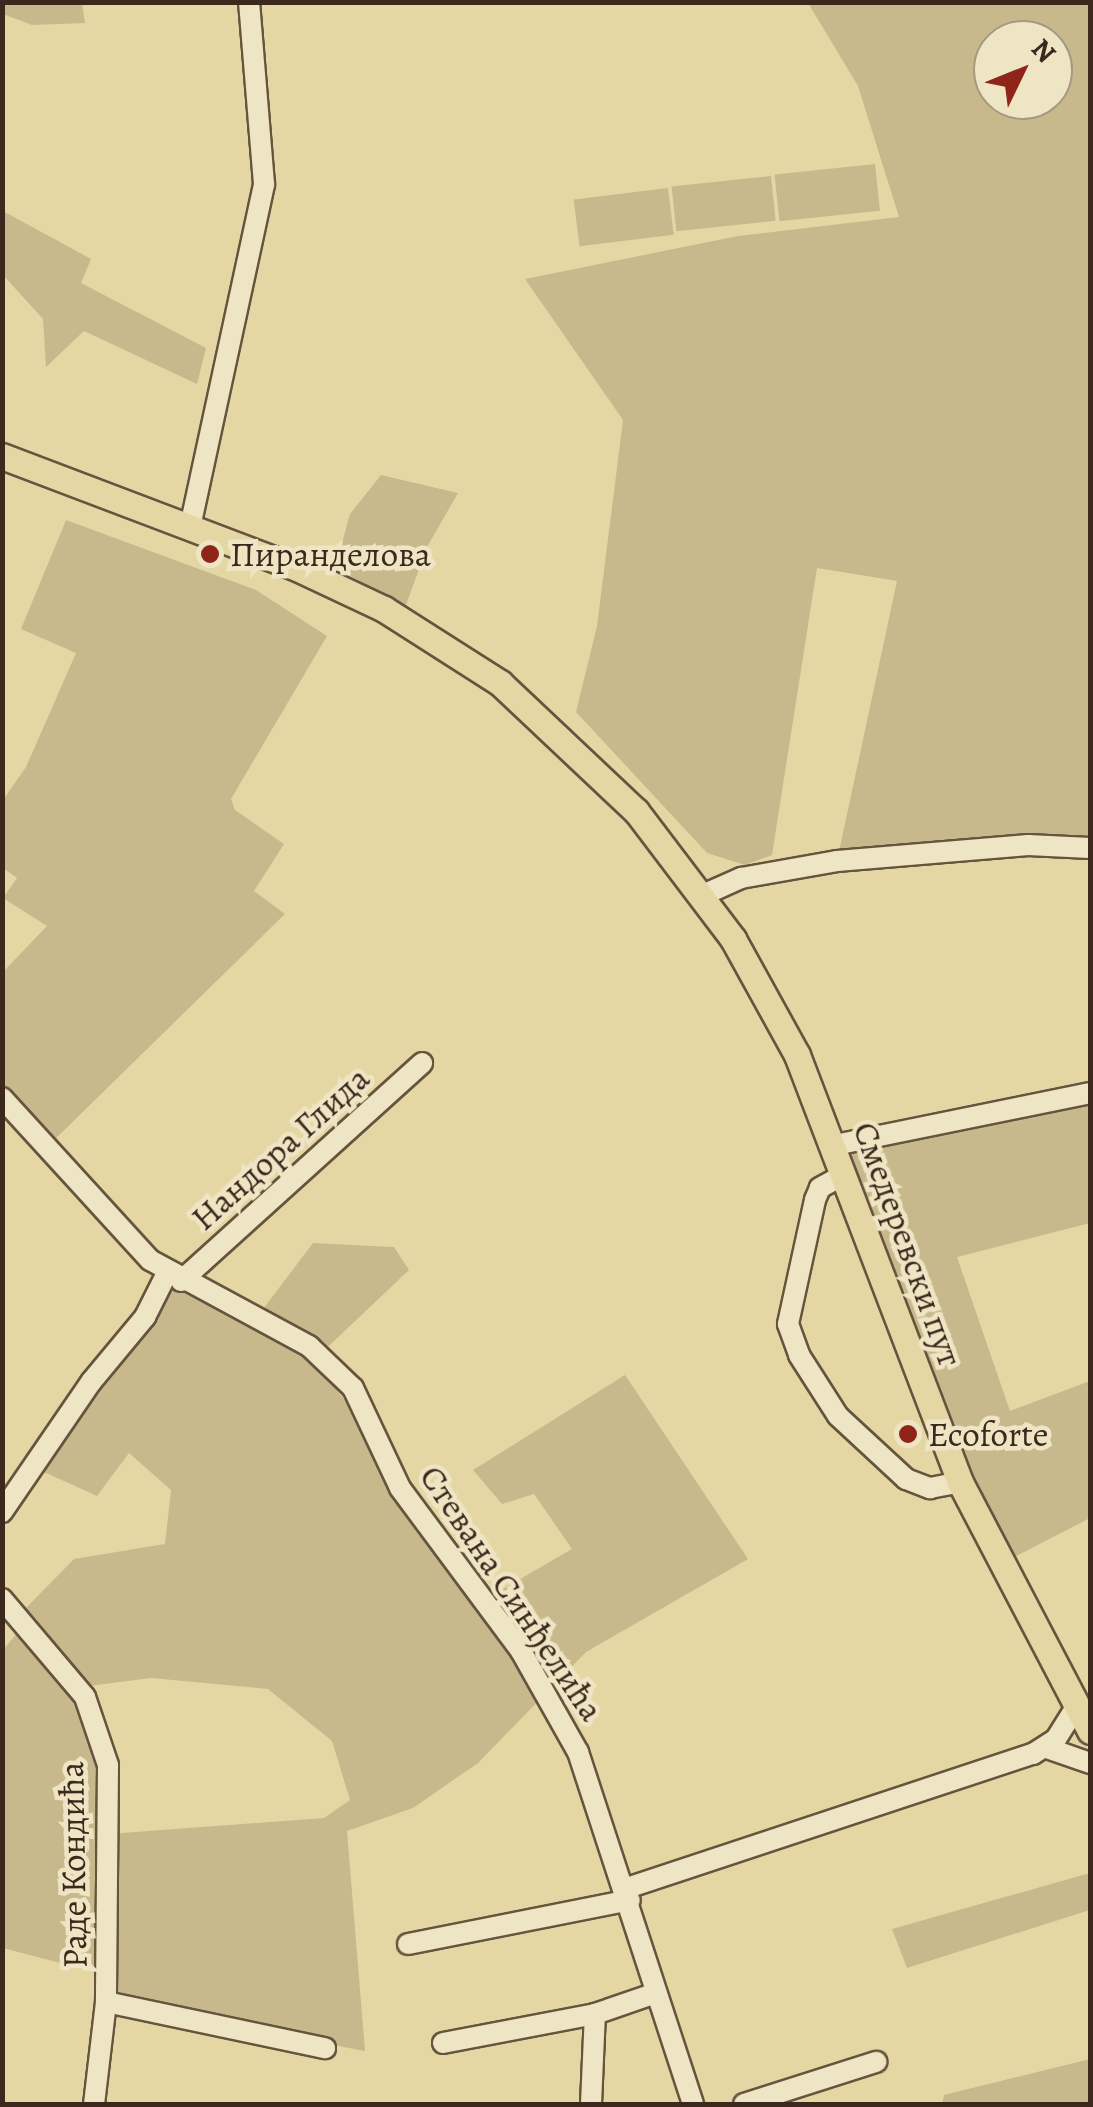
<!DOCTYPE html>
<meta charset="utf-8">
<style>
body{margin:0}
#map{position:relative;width:1093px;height:2107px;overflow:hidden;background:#e5d7a4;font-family:Alegreya,serif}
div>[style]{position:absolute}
.green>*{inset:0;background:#c8b98d;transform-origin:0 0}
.roads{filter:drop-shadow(2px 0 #66543e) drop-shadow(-2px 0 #66543e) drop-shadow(0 2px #66543e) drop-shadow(0 -2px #66543e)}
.minor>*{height:20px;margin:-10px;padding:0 10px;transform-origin:10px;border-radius:10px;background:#eee5c4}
.major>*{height:25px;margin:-12.5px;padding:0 12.5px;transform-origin:12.5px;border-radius:12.5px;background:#e5d7a4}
.dots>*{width:28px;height:28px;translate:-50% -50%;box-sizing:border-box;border:5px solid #eee5c4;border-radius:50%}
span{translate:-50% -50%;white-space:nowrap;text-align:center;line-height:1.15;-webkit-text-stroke:9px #eee5c4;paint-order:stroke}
.poi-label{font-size:35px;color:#3c281c}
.left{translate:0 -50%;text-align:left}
.street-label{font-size:35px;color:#3c281c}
.frame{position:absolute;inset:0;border:5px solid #3c281c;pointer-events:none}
.north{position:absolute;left:973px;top:20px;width:100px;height:100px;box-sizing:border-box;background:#eee5c4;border:2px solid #a79981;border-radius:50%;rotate:47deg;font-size:28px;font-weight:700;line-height:40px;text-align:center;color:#3c281c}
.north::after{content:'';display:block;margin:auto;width:35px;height:45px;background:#8f2418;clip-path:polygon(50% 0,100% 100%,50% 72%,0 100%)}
</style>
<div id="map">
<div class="green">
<div style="clip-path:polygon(2px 3px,82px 3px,85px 23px,32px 25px,3px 14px)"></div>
<div style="clip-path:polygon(evenodd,808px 3px,1090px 3px,1090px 849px,837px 861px,897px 581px,817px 568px,772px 855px,745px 865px,707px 853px,576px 712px,597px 626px,623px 420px,525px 279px,738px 236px,899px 217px,858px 86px,808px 3px,993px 40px,1053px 40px,1053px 100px,993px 100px,993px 40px)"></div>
<div style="left:875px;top:164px;width:47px;height:101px;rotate:84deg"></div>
<div style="left:771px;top:176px;width:45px;height:100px;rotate:84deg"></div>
<div style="left:668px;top:188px;width:47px;height:95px;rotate:83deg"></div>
<div style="clip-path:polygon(3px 211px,91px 259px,81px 283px,206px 348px,197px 384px,84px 331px,46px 367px,43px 319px,3px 275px)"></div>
<div style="clip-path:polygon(381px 475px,458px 493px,427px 547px,406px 605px,335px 568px,350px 514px)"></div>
<div style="clip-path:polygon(66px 520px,256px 590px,327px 636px,231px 799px,235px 810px,284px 844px,254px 891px,285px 914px,47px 1147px,3px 1099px,2px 973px,47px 926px,3px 898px,17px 878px,3px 868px,3px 800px,26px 767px,76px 653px,21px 629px)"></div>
<div style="clip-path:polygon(1090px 1093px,1090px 1223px,957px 1257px,1010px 1411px,1090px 1381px,1090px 1518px,999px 1565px,835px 1145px)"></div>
<div style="clip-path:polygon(313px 1243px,394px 1247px,409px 1270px,313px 1361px,357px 1415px,380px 1470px,482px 1601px,572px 1549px,534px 1494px,502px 1504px,473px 1470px,625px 1375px,748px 1559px,586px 1652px,478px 1763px,413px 1808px,347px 1831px,365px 2051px,106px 2002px,106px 1975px,3px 1948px,2px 1651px,23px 1626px,85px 1697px,104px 1745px,108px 1834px,324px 1818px,350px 1800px,332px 1741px,268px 1689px,151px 1678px,89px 1686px,22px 1612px,74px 1559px,165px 1544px,171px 1490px,129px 1453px,97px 1496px,33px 1467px,167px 1273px,257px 1317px)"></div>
<div style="clip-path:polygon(1090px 1873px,1090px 1910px,907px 1968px,892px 1929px)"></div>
<div style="clip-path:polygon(1090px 2059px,1090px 2104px,942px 2104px,944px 2095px)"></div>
</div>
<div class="roads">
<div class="minor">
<div style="left:190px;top:527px;width:351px;rotate:-77.8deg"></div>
<div style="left:264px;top:184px;width:183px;rotate:-94.7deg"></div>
<div style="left:703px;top:895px;width:42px;rotate:-24.1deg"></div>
<div style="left:741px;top:878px;width:97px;rotate:-10deg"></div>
<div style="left:837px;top:861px;width:192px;rotate:-4.8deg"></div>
<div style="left:1028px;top:845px;width:62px;rotate:2.8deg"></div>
<div style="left:2px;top:1098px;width:219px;rotate:47.6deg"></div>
<div style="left:150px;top:1260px;width:181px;rotate:28.4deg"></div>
<div style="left:309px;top:1346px;width:61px;rotate:43.7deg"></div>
<div style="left:353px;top:1388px;width:110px;rotate:64.8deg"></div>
<div style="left:400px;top:1488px;width:203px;rotate:53.4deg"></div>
<div style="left:521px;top:1651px;width:116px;rotate:60.6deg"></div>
<div style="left:578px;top:1752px;width:370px;rotate:71.9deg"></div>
<div style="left:835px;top:1145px;width:260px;rotate:-11.5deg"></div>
<div style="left:845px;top:1174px;width:29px;rotate:151deg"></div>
<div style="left:820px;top:1188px;width:13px;rotate:113deg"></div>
<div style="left:815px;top:1200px;width:127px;rotate:102.3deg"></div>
<div style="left:788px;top:1324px;width:33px;rotate:70deg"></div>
<div style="left:799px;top:1355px;width:72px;rotate:57.4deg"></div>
<div style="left:838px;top:1416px;width:93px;rotate:42.8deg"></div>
<div style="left:906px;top:1479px;width:26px;rotate:21deg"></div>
<div style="left:930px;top:1488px;width:31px;rotate:-11deg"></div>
<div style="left:181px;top:1281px;width:325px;rotate:-42.1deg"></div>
<div style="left:2px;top:1512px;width:158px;rotate:-55.6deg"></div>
<div style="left:91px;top:1382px;width:85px;rotate:-50.3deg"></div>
<div style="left:145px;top:1317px;width:49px;rotate:-63.4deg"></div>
<div style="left:2px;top:1599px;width:128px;rotate:49.7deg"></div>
<div style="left:85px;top:1697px;width:72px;rotate:71.3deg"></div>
<div style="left:108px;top:1765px;width:237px;rotate:90.5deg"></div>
<div style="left:106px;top:2002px;width:103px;rotate:96.7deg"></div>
<div style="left:1047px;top:1748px;width:46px;rotate:19.2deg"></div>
<div style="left:627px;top:1888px;width:428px;rotate:-18.3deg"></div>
<div style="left:1033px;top:1754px;width:27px;rotate:-33deg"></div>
<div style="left:1056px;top:1739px;width:39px;rotate:-58deg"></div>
<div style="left:408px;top:1944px;width:226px;rotate:-11.2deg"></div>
<div style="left:106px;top:2002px;width:224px;rotate:11.9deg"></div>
<div style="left:443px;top:2043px;width:155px;rotate:-10.8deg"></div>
<div style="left:595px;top:2014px;width:61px;rotate:-19deg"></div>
<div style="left:591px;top:2104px;width:90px;rotate:-87.5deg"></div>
<div style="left:744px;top:2104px;width:139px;rotate:-17.7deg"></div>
</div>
<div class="major">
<div style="left:2px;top:456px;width:316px;rotate:20.8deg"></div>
<div style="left:297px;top:568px;width:96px;rotate:25.2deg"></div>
<div style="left:384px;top:609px;width:138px;rotate:32.5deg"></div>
<div style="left:500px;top:683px;width:187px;rotate:43.3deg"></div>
<div style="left:636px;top:811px;width:161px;rotate:52.8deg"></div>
<div style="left:733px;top:939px;width:132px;rotate:61.1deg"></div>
<div style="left:797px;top:1055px;width:457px;rotate:69.1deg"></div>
<div style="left:960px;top:1482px;width:281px;rotate:62.4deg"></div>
</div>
</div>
<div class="dots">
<div style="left:210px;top:554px;background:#8f2418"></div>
<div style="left:908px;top:1434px;background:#8f2418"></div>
</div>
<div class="poi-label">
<span class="left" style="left:230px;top:554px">Пиранделова</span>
<span class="left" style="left:928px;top:1434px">Ecoforte</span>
</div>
<div class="street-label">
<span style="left:280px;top:1148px;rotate:-42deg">Нандора Глида</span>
<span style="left:908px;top:1244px;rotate:70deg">Смедеревски пут</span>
<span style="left:512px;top:1593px;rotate:56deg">Стевана Синђелића</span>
<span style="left:73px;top:1865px;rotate:-91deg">Раде Кондића</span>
</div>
<div class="frame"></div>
<div class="north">N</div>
</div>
